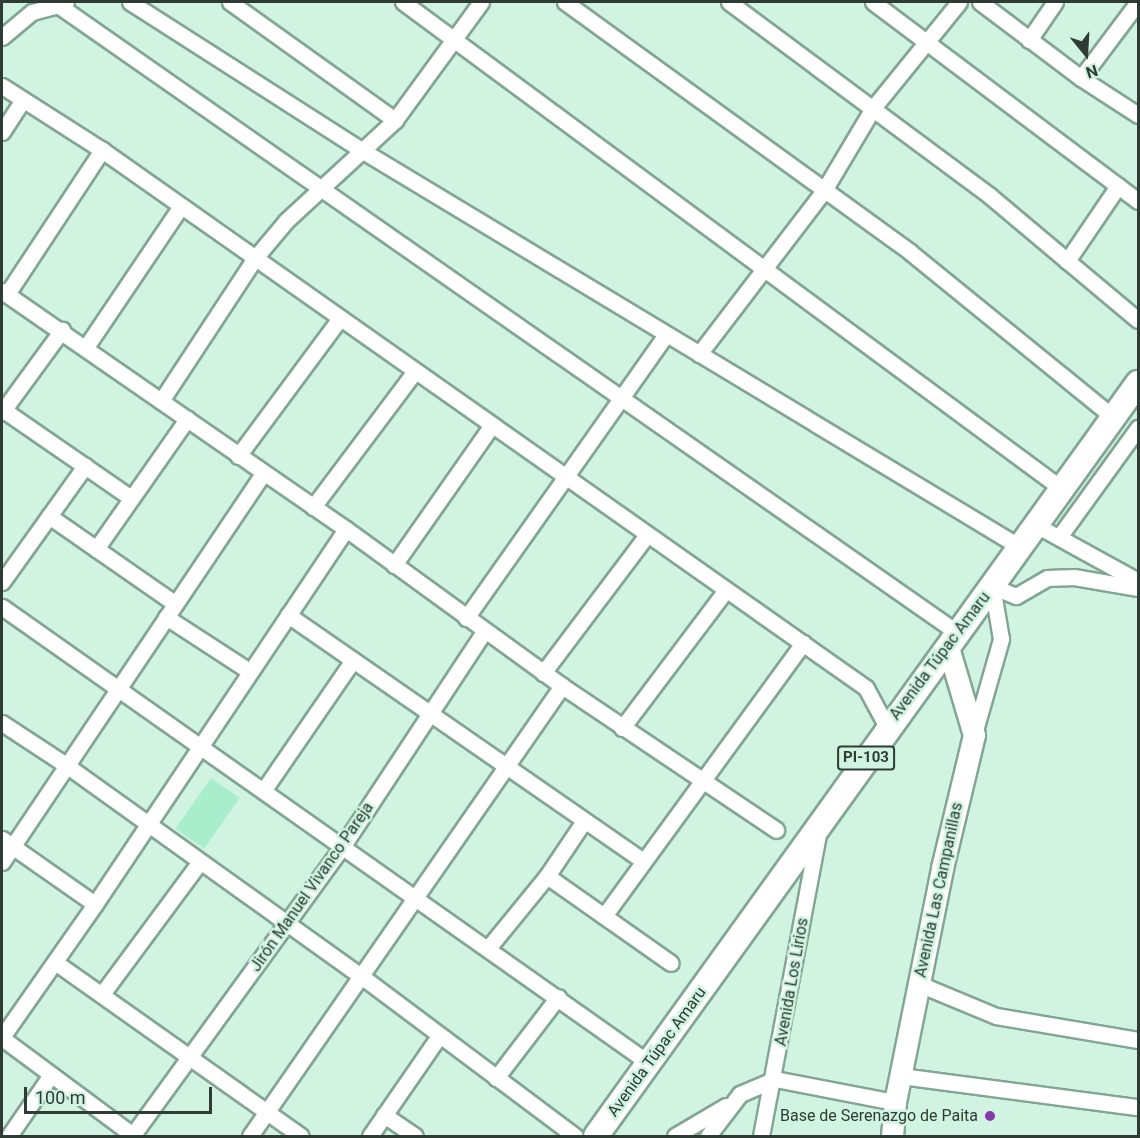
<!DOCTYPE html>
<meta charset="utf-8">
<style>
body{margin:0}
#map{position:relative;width:1140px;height:1138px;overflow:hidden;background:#d0f4e1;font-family:Roboto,sans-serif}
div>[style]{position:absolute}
.green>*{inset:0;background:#a9eecc;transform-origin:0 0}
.roads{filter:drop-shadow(2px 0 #83a594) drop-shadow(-2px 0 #83a594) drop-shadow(0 2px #83a594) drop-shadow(0 -2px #83a594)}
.street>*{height:15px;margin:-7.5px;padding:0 7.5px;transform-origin:7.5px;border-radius:7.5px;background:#fff}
.secondary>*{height:21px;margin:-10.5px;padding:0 10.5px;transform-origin:10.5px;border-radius:10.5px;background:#fff}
.primary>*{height:24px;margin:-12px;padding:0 12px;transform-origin:12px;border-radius:12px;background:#fff}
.dots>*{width:16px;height:16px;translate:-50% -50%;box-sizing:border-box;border:3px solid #d0f4e1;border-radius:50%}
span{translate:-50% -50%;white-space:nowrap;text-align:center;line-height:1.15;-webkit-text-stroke:5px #d0f4e1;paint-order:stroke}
.shield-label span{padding:2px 4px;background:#d0f4e1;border:2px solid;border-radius:4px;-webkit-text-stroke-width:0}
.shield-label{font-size:15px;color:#2e3c35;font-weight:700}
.street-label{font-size:16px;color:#2e3c35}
.poi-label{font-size:16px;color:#2e3c35}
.right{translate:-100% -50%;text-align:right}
.frame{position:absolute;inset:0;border:3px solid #2e3c35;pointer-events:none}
.north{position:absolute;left:1056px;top:24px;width:60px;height:60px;-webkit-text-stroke:4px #d0f4e1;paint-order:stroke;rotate:162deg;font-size:16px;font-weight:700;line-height:24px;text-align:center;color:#2e3c35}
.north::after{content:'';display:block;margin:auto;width:21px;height:27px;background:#2e3c35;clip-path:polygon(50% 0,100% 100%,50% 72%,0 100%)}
.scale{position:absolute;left:24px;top:1087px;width:188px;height:27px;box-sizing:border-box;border:3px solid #2e3c35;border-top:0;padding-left:8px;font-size:18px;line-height:21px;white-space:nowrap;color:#2e3c35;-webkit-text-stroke:4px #d0f4e1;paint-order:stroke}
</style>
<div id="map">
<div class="green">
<div style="left:211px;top:778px;width:35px;height:62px;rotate:35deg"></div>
</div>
<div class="roads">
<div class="street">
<div style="left:130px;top:2px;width:277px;rotate:32.6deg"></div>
<div style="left:363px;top:151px;width:767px;rotate:31.08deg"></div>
<div style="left:230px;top:2px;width:203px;rotate:35.6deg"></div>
<div style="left:403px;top:2px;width:819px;rotate:36.46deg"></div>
<div style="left:565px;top:2px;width:426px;rotate:35.9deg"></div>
<div style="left:910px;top:252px;width:262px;rotate:39.1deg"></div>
<div style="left:729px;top:2px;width:325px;rotate:36.6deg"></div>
<div style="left:990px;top:196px;width:193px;rotate:40deg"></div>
<div style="left:873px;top:2px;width:331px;rotate:36.9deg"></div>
<div style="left:980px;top:2px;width:126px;rotate:37deg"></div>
<div style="left:1081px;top:78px;width:68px;rotate:33deg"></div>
<div style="left:58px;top:5px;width:1097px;rotate:34.91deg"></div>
<div style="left:2px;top:37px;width:39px;rotate:-40deg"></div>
<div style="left:32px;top:12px;width:35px;rotate:-15deg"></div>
<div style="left:1029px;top:40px;width:46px;rotate:-55.6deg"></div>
<div style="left:1081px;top:78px;width:95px;rotate:-53.1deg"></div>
<div style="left:2px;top:86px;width:119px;rotate:32.6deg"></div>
<div style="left:102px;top:150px;width:934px;rotate:35.15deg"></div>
<div style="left:866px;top:688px;width:44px;rotate:61.7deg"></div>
<div style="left:2px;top:132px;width:38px;rotate:-57deg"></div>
<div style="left:1067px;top:261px;width:91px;rotate:-55.8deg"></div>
<div style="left:2px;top:291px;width:418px;rotate:34.7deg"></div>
<div style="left:346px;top:529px;width:267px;rotate:36deg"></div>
<div style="left:562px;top:686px;width:258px;rotate:33.9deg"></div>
<div style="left:7px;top:294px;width:173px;rotate:-56.6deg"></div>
<div style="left:86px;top:347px;width:170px;rotate:-56deg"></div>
<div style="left:699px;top:354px;width:204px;rotate:-52.6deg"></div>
<div style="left:823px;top:192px;width:98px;rotate:-59.2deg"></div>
<div style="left:873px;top:108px;width:136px;rotate:-50.9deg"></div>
<div style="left:161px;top:401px;width:171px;rotate:-56.7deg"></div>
<div style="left:255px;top:258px;width:48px;rotate:-50deg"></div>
<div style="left:286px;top:221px;width:149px;rotate:-42.8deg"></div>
<div style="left:395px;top:120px;width:146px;rotate:-53.9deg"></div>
<div style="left:2px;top:409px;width:157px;rotate:34.6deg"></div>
<div style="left:2px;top:412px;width:102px;rotate:-53.8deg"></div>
<div style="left:238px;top:456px;width:172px;rotate:-53.5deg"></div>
<div style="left:313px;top:507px;width:170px;rotate:-53.1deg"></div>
<div style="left:49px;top:516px;width:152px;rotate:34.8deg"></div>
<div style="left:1036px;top:525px;width:116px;rotate:28.8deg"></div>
<div style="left:1059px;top:537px;width:135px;rotate:-54.1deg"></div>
<div style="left:96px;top:549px;width:159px;rotate:-55deg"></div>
<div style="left:394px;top:565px;width:171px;rotate:-55deg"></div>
<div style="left:2px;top:582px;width:143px;rotate:-54.4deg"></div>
<div style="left:992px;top:586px;width:26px;rotate:23deg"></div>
<div style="left:1016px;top:596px;width:36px;rotate:-30deg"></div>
<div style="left:1047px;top:578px;width:27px;rotate:-2deg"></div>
<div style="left:1074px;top:577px;width:65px;rotate:9.8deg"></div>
<div style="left:2px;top:607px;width:792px;rotate:35.18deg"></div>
<div style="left:288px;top:615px;width:432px;rotate:34.7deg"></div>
<div style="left:166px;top:617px;width:99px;rotate:33deg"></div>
<div style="left:466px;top:618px;width:347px;rotate:-54.8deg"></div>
<div style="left:543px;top:673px;width:173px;rotate:-53deg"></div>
<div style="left:2px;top:723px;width:77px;rotate:33.3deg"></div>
<div style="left:66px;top:765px;width:363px;rotate:35.6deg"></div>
<div style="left:361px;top:976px;width:267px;rotate:36.8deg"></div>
<div style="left:622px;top:728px;width:173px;rotate:-53deg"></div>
<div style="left:974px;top:734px;width:99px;rotate:-74.1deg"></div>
<div style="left:1001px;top:639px;width:54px;rotate:-99.6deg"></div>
<div style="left:263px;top:791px;width:159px;rotate:-55.5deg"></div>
<div style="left:2px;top:839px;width:113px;rotate:35deg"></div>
<div style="left:2px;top:862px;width:468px;rotate:-56.1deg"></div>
<div style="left:547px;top:876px;width:151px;rotate:35.1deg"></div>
<div style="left:604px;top:916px;width:338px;rotate:-53.9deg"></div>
<div style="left:489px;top:947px;width:92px;rotate:-50.8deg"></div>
<div style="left:547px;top:876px;width:66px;rotate:-56.1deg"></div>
<div style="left:55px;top:962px;width:301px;rotate:35.3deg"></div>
<div style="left:919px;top:984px;width:83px;rotate:22.6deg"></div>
<div style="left:996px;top:1016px;width:144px;rotate:9.6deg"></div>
<div style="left:102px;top:994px;width:163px;rotate:-53.5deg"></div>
<div style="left:2px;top:1037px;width:162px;rotate:-55deg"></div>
<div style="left:95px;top:904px;width:451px;rotate:-56.2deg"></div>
<div style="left:2px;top:1038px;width:164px;rotate:36.6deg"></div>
<div style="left:901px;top:1076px;width:239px;rotate:7.5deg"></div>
<div style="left:496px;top:1078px;width:102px;rotate:-52.6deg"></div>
<div style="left:384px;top:1115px;width:37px;rotate:34deg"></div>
<div style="left:9px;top:1136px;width:74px;rotate:-55.5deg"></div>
<div style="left:132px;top:1136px;width:357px;rotate:-54deg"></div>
<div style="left:342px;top:847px;width:258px;rotate:-56.6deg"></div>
<div style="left:250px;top:1136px;width:548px;rotate:-55.27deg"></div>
<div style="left:370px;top:1136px;width:121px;rotate:-55.4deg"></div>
<div style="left:675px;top:1136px;width:59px;rotate:-30.5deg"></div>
<div style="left:708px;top:1136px;width:53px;rotate:-52.7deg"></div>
<div style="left:740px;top:1094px;width:38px;rotate:-23deg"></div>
<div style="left:775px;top:1079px;width:122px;rotate:10.9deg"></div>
<div style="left:761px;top:1136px;width:308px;rotate:-79.3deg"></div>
</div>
<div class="secondary">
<div style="left:892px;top:1136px;width:34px;rotate:-85deg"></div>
<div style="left:895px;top:1102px;width:239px;rotate:-78.6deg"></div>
<div style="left:942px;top:868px;width:137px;rotate:-76.5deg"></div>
<div style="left:974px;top:735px;width:92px;rotate:-106.5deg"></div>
</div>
<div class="primary">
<div style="left:596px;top:1136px;width:928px;rotate:-54.25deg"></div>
</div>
</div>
<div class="dots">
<div style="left:990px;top:1116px;background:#863aab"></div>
</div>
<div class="shield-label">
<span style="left:866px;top:758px">PI-103</span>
</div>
<div class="street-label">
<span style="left:940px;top:656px;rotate:-53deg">Avenida Túpac Amaru</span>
<span style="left:312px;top:887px;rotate:-55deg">Jirón Manuel Vivanco Pareja</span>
<span style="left:939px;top:890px;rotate:-78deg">Avenida Las Campanillas</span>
<span style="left:792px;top:982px;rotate:-80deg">Avenida Los Lirios</span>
<span style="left:657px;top:1052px;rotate:-54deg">Avenida Túpac Amaru</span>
</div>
<div class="poi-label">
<span class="right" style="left:978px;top:1116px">Base de Serenazgo de Paita</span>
</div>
<div class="frame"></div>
<div class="north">N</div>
<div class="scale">100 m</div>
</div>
